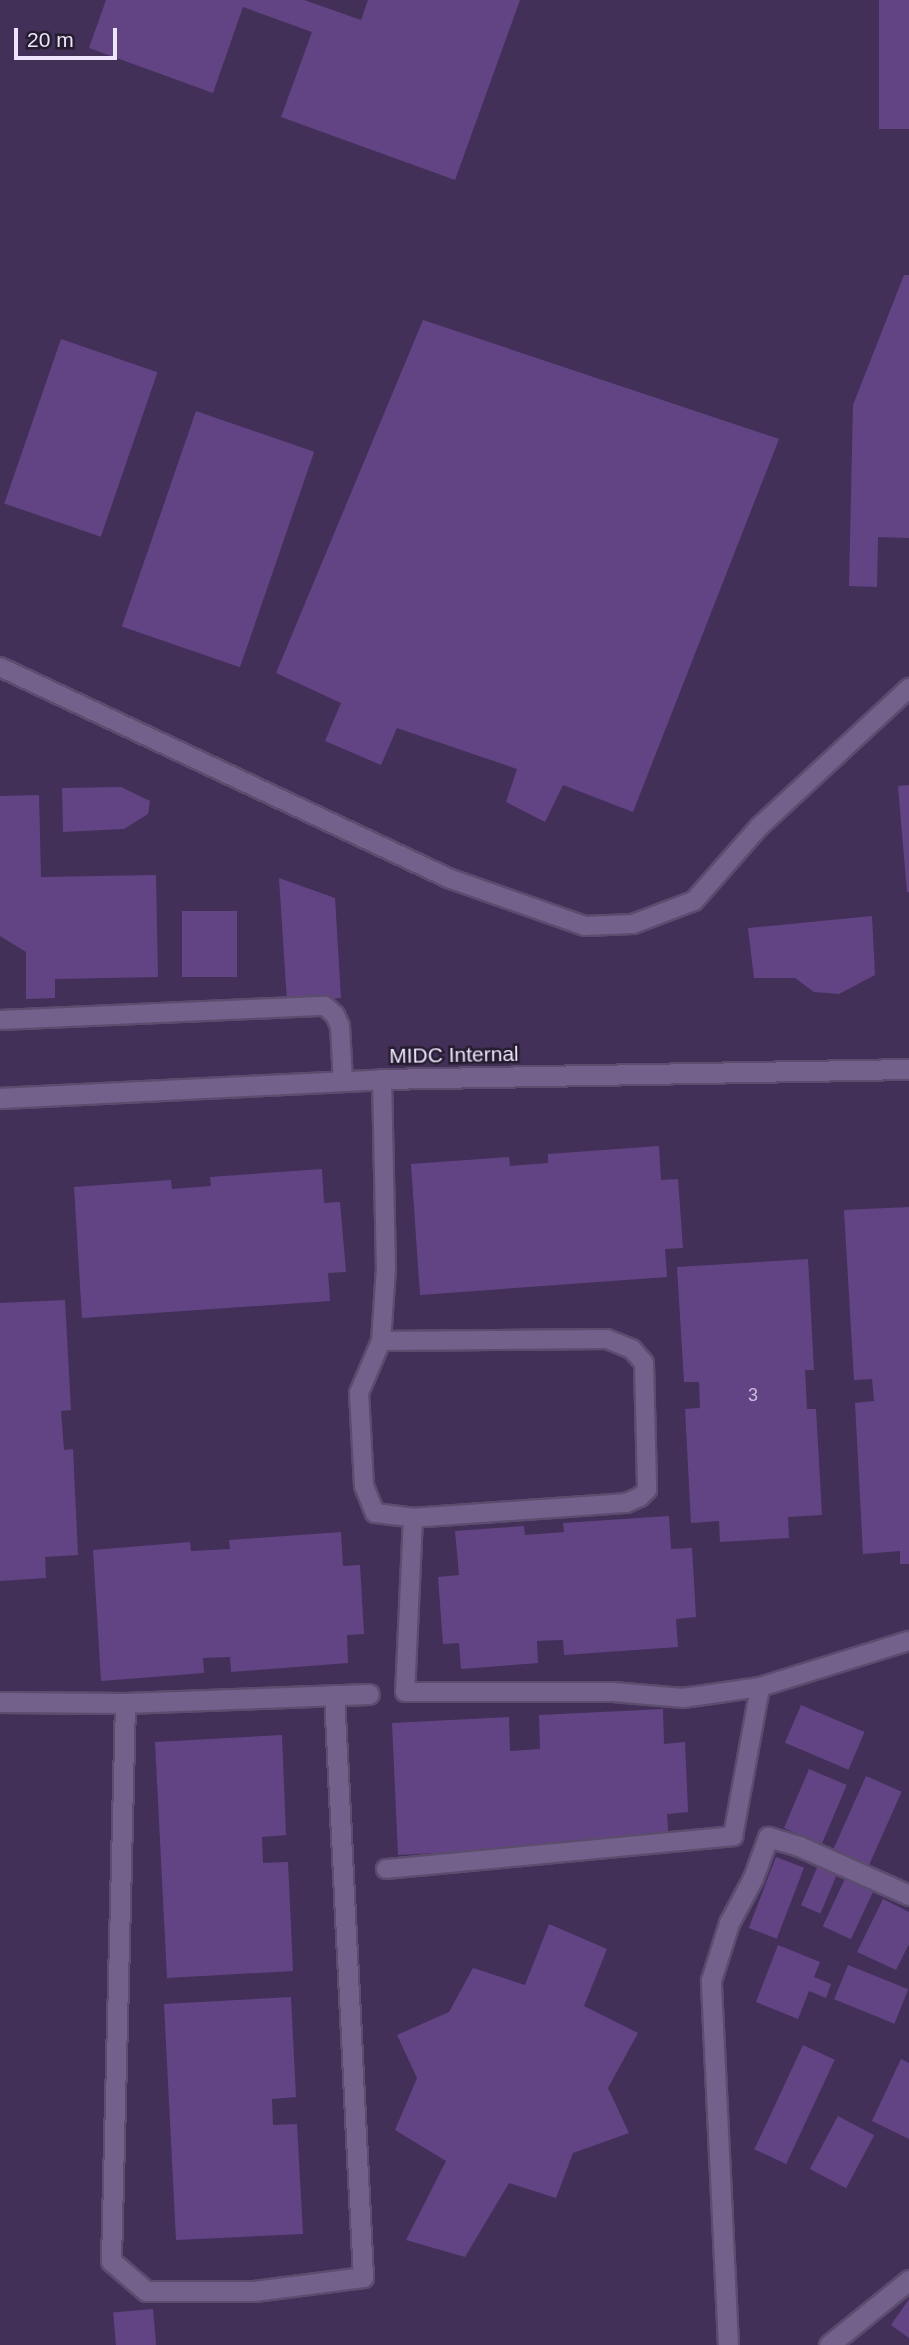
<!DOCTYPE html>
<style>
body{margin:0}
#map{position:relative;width:909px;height:2345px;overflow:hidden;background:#423058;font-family:Arial,sans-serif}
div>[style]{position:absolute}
.building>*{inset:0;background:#624485;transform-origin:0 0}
.roads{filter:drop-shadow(2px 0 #5c4c6e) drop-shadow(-2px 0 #5c4c6e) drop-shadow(0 2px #5c4c6e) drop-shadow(0 -2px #5c4c6e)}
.service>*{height:18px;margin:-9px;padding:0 9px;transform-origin:9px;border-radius:9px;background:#73618c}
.minor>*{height:19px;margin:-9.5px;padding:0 9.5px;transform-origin:9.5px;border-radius:9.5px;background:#73618c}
span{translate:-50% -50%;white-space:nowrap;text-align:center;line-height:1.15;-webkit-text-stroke:5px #251d2f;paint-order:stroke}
.number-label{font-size:18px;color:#cbbcdf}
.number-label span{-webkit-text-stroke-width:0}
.street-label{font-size:21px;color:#eee4fd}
.scale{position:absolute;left:14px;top:28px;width:103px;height:32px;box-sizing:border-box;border:4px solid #eee4fd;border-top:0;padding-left:9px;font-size:21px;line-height:24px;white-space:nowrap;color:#eee4fd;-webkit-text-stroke:5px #251d2f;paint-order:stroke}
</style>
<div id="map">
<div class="building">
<div style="clip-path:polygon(106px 0,304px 0,361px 20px,368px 0,520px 0,455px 180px,281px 117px,312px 32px,243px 7px,213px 93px,89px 48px)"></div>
<div style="left:879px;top:0;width:30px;height:129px"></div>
<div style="clip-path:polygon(904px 275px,909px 275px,909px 538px,878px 537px,877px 587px,849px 586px,853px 405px)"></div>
<div style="clip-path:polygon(423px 320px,779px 439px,633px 812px,563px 785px,545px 822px,506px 802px,517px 769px,397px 728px,381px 765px,325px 741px,341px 703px,276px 673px)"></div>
<div style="left:61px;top:339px;width:102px;height:174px;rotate:19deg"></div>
<div style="left:196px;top:411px;width:125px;height:228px;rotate:19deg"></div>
<div style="clip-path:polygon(909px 785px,909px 892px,907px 892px,898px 786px)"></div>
<div style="clip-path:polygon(121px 787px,150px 801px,148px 814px,124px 829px,63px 832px,62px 788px)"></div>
<div style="clip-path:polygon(39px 795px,41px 877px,156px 875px,158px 977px,55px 979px,55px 998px,26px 999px,26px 952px,0 936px,0 796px)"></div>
<div style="clip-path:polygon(279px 878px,335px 898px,341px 998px,287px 1002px)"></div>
<div style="left:182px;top:911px;width:55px;height:66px"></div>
<div style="clip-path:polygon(872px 916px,875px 975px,839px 994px,814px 992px,795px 978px,754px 978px,748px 928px)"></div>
<div style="clip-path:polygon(659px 1146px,661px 1180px,678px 1179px,683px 1248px,665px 1249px,667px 1277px,420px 1295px,411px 1164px,509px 1157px,510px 1166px,548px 1163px,548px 1154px)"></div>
<div style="clip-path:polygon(322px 1169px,324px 1203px,340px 1202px,346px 1272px,328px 1273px,330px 1301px,82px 1318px,74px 1187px,171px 1180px,172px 1189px,211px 1186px,210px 1177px)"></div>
<div style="clip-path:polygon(909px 1207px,909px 1564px,900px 1564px,900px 1551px,863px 1554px,855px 1403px,874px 1401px,872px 1379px,854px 1380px,844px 1210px)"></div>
<div style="clip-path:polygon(808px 1259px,814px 1370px,805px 1370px,807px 1409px,816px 1409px,822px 1515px,788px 1517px,789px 1538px,720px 1542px,719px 1521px,691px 1523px,685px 1409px,700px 1408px,699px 1382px,684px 1382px,677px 1267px)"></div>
<div style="clip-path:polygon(65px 1300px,71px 1410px,61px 1411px,64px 1450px,73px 1449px,78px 1555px,45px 1557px,46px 1578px,0 1581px,0 1303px)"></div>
<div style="clip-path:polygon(669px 1516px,671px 1549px,692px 1548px,696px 1617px,676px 1619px,678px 1647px,564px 1655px,563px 1640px,537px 1641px,538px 1663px,461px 1669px,459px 1643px,443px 1644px,438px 1577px,459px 1575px,455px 1531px,524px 1526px,525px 1535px,564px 1532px,563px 1523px)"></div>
<div style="clip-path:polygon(341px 1532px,343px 1566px,360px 1565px,364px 1634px,347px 1635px,348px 1663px,231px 1672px,230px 1657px,203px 1658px,204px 1673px,101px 1681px,93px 1550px,190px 1542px,191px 1551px,230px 1549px,229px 1540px)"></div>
<div style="left:801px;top:1705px;width:69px;height:41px;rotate:23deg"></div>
<div style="clip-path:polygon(663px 1709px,664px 1744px,685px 1742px,688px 1812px,667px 1814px,669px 1841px,398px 1855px,392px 1723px,509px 1717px,510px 1751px,540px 1749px,539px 1715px)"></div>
<div style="clip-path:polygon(282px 1735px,286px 1835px,262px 1837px,263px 1863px,288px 1862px,293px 1971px,167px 1978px,155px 1742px)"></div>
<div style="left:809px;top:1769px;width:41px;height:64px;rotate:23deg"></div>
<div style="left:866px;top:1776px;width:39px;height:87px;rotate:24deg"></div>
<div style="left:776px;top:1857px;width:30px;height:76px;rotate:21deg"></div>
<div style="left:819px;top:1863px;width:21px;height:46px;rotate:23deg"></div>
<div style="left:849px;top:1870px;width:31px;height:62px;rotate:25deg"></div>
<div style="clip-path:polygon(883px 1899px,909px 1912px,909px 1944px,896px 1970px,857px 1952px)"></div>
<div style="clip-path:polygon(549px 1924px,607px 1949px,584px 2006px,638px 2033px,608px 2088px,629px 2133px,573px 2153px,556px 2198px,509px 2183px,465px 2257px,406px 2240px,446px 2161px,395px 2130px,417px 2078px,397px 2035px,449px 2012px,473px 1968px,525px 1985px)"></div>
<div style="clip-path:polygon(778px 1945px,820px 1962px,814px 1977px,831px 1984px,826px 1998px,809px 1991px,798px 2019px,756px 2002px)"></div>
<div style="left:848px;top:1965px;width:65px;height:37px;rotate:22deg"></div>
<div style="clip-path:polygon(291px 1997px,296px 2097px,272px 2099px,273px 2125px,297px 2124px,303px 2234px,176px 2240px,164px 2004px)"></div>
<div style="left:803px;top:2045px;width:35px;height:115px;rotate:25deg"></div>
<div style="clip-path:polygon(901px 2059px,909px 2063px,909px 2139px,872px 2121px)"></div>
<div style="left:838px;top:2116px;width:41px;height:60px;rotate:28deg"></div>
<div style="clip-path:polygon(909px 2299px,909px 2338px,891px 2325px)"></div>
<div style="left:153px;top:2309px;width:36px;height:40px;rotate:85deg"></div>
</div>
<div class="roads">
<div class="service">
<div style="left:0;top:667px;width:495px;rotate:25.2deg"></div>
<div style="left:448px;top:878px;width:145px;rotate:19.3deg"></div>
<div style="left:585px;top:926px;width:48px;rotate:-2.4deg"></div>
<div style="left:633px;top:924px;width:65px;rotate:-20.7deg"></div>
<div style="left:694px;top:901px;width:98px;rotate:-48.7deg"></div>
<div style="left:759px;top:827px;width:205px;rotate:-42.8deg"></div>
<div style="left:0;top:1020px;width:325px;rotate:-2.5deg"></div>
<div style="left:325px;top:1006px;width:13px;rotate:42deg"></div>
<div style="left:335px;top:1015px;width:12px;rotate:66deg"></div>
<div style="left:340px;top:1026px;width:55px;rotate:86.9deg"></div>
<div style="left:382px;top:1079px;width:189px;rotate:88.8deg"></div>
<div style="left:386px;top:1268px;width:73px;rotate:93.9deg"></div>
<div style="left:381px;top:1341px;width:56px;rotate:112.9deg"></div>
<div style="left:359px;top:1393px;width:93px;rotate:86.9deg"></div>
<div style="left:364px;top:1486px;width:29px;rotate:68deg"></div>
<div style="left:375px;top:1513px;width:38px;rotate:7deg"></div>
<div style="left:413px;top:1518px;width:174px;rotate:92.6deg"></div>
<div style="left:405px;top:1692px;width:208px"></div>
<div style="left:613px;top:1692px;width:70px;rotate:4.9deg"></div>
<div style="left:683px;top:1698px;width:78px;rotate:-8.1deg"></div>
<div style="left:760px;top:1687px;width:156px;rotate:-17.2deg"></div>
<div style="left:381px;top:1341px;width:226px;rotate:-0.5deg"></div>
<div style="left:607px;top:1339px;width:27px;rotate:22deg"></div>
<div style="left:632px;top:1349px;width:18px;rotate:49deg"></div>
<div style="left:644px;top:1363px;width:127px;rotate:88.6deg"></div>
<div style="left:647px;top:1490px;width:10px;rotate:135deg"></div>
<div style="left:640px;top:1497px;width:15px;rotate:157deg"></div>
<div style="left:626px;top:1503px;width:214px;rotate:176deg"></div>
<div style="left:386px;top:1869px;width:349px;rotate:-5.4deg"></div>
<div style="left:733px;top:1836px;width:151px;rotate:-79.7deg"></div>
</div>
<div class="minor">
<div style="left:0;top:1098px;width:382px;rotate:-2.8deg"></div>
<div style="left:382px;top:1079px;width:527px;rotate:-1.09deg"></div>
<div style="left:0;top:1702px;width:125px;rotate:0.5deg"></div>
<div style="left:125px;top:1703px;width:244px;rotate:-2.1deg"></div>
<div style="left:125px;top:1703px;width:558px;rotate:91.44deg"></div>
<div style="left:111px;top:2261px;width:46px;rotate:40.6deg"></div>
<div style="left:146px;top:2291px;width:108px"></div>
<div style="left:254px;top:2291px;width:110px;rotate:-7.3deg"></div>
<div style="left:363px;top:2277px;width:583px;rotate:-92.85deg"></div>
<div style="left:728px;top:2345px;width:365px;rotate:-92.7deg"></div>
<div style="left:711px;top:1980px;width:60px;rotate:-72.5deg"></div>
<div style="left:729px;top:1923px;width:51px;rotate:-61.9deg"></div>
<div style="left:753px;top:1878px;width:44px;rotate:-69.9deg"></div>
<div style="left:768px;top:1837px;width:32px;rotate:16deg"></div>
<div style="left:799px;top:1846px;width:120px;rotate:24deg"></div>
<div style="left:829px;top:2345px;width:103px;rotate:-39.1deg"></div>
</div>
</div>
<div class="number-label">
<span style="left:753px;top:1395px">3</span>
</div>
<div class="street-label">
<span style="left:454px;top:1055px;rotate:-1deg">MIDC Internal</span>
</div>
<div class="scale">20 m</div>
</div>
